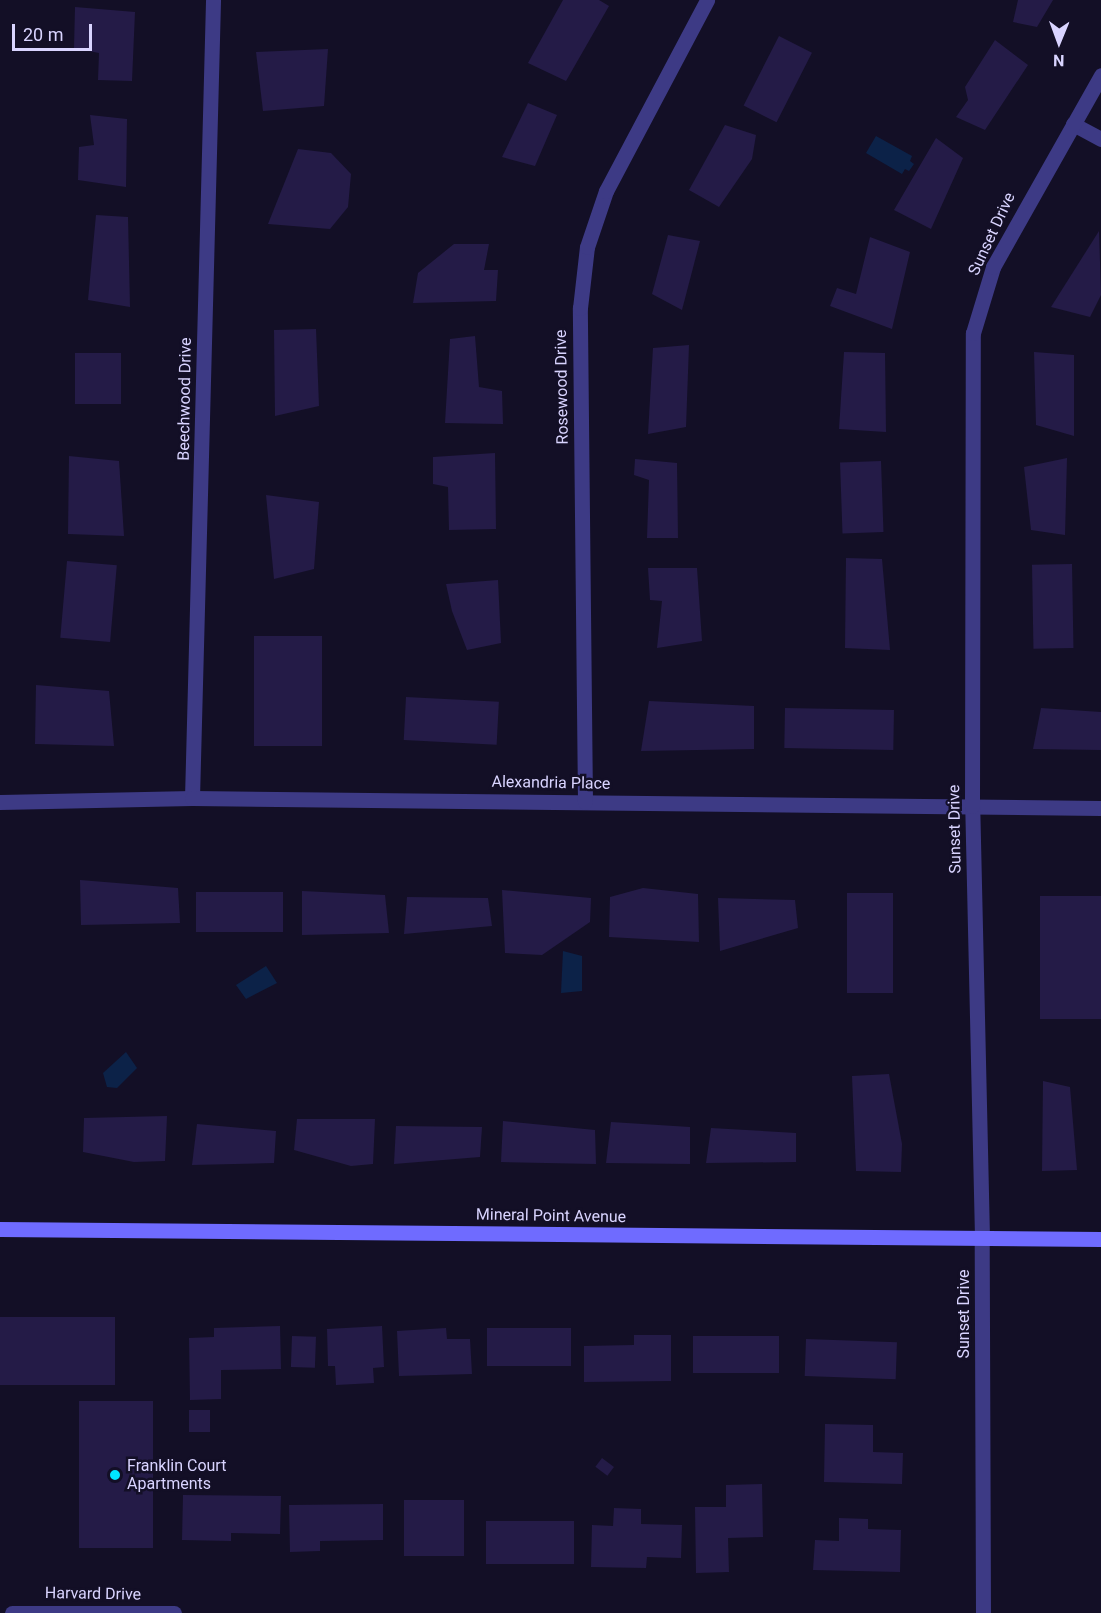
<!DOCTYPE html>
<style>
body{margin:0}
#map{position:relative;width:1101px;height:1613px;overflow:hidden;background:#130f26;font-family:Roboto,sans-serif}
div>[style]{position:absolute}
.water>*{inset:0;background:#0c2248}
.building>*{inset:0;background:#241b47;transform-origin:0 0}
.street>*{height:15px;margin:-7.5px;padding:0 7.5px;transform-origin:7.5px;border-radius:7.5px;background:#3d3a85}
.secondary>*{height:15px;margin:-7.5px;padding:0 7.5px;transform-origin:7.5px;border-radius:7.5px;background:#6f6bff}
.dots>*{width:16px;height:16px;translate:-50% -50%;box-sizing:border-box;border:3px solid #130f26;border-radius:50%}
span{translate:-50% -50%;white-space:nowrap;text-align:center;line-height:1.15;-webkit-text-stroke:5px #130f26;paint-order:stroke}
.street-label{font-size:16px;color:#d9d4ff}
.poi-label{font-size:16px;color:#d9d4ff}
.left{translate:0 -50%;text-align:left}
.north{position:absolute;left:1029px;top:12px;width:60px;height:60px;-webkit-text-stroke:4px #130f26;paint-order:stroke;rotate:181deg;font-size:16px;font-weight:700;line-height:24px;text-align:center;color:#d9d4ff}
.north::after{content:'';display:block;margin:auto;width:21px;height:27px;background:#d9d4ff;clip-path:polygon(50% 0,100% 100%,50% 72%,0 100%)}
.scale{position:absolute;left:12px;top:24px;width:80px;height:27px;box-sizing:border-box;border:3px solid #d9d4ff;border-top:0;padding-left:8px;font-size:18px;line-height:21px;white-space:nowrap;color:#d9d4ff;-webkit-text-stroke:4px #130f26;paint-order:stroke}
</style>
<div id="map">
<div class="water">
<div style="clip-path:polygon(876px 136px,912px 156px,910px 161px,914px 164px,909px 171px,905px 169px,902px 174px,866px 153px)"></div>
<div style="clip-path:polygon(563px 951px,582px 956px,582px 991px,561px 993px)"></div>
<div style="clip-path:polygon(266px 966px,277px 983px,246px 999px,236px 985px)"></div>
<div style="clip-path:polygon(126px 1052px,137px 1068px,117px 1088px,107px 1087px,103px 1073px)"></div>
</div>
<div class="building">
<div style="clip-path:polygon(563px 0,599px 0,609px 6px,566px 81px,528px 63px)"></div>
<div style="clip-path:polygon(1018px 0,1053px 0,1037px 27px,1013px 22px)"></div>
<div style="clip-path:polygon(75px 7px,135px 12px,132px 81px,98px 80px,99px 53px,74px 48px)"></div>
<div style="left:779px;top:36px;width:37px;height:78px;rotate:27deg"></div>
<div style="clip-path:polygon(995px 40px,1028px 65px,985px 130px,956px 117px,968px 100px,965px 87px)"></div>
<div style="clip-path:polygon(328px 49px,324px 106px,263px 111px,256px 52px)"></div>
<div style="clip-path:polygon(528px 103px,557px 115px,535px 166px,502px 157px)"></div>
<div style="clip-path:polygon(90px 115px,127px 119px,126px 187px,78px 180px,79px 147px,94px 145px)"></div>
<div style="clip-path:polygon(725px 125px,756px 135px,752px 159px,719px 207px,689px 190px)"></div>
<div style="clip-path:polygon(936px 138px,963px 158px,931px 229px,894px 210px)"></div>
<div style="clip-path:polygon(298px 149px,331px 153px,351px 174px,348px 207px,330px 229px,268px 224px)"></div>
<div style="clip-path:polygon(96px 215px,128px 217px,130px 307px,88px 300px)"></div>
<div style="clip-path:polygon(1099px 231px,1101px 295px,1090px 317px,1051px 307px)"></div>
<div style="clip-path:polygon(668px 235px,700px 241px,682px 310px,652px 294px)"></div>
<div style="clip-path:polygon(870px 237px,910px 252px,892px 329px,830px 306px,837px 288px,856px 294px)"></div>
<div style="clip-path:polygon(454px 244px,489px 244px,484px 270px,498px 270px,496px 301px,413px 303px,418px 273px)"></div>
<div style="clip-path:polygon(316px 329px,319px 406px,275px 416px,274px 330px)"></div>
<div style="clip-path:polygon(475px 336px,479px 387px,502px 391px,503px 424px,445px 423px,450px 339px)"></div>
<div style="clip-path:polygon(689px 345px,686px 427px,648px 434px,653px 348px)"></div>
<div style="clip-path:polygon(844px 352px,885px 353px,886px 432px,839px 429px)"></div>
<div style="clip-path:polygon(1034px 352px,1074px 355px,1074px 436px,1036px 425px)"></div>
<div style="left:75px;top:353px;width:46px;height:51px"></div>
<div style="clip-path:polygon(495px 453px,496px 529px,449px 530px,448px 487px,433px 484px,433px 457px)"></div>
<div style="clip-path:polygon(69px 456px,119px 461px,124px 536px,68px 534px)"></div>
<div style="clip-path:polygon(1067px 458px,1065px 535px,1031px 530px,1024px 467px)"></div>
<div style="clip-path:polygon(635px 459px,677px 463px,678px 538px,647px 538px,649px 480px,634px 475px)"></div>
<div style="left:881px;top:461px;width:71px;height:41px;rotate:88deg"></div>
<div style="clip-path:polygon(266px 495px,319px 502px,314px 569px,274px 579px)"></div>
<div style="clip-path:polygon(846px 558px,882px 559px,890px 650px,845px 648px)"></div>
<div style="left:67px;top:561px;width:50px;height:77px;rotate:5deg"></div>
<div style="left:1072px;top:564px;width:84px;height:40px;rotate:89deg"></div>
<div style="clip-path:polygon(648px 568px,697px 568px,702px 641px,657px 648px,662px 601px,650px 600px)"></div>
<div style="clip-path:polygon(498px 580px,501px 643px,467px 650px,452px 611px,446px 584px)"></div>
<div style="left:322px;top:636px;width:110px;height:68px;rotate:90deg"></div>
<div style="clip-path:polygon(36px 685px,109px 691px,114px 746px,35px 744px)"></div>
<div style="left:406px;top:697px;width:93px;height:43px;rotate:3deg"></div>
<div style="clip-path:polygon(649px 701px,754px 706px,754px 749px,641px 751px)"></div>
<div style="left:785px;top:708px;width:109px;height:40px;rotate:1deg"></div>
<div style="clip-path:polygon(1041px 708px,1101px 712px,1101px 750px,1033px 749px)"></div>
<div style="clip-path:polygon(80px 880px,178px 888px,180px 923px,81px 925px)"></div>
<div style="clip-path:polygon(643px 888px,698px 894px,699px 942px,609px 937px,610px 897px)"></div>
<div style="clip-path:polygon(502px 890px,591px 898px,590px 922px,542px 955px,505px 953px)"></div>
<div style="clip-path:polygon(302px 891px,385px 895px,389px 933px,302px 935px)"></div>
<div style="left:196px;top:892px;width:87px;height:40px"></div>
<div style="left:847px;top:893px;width:46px;height:100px"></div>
<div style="left:1040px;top:896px;width:61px;height:123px"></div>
<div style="clip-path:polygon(407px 897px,488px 898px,492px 926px,404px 934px)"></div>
<div style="clip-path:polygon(718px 898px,795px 900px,798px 928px,720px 951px)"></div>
<div style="clip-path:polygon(889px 1074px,902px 1144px,901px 1172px,856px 1171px,852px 1076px)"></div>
<div style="clip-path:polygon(1043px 1081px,1070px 1087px,1077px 1170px,1042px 1171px)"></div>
<div style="clip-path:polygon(167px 1116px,165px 1161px,134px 1162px,83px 1152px,84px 1118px)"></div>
<div style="clip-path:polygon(297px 1119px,375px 1119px,373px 1164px,351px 1166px,294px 1150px)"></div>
<div style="clip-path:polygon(503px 1121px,595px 1130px,596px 1164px,501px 1162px)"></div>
<div style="clip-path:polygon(611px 1122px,690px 1127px,690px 1164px,606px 1163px)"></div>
<div style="clip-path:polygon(197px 1124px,276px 1131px,274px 1163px,192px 1165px)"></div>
<div style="clip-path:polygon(396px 1126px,482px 1127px,480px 1157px,394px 1164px)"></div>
<div style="clip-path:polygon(711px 1128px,796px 1133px,796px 1162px,706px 1163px)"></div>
<div style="left:115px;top:1317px;width:68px;height:115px;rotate:90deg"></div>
<div style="clip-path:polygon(280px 1326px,281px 1369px,221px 1370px,221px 1399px,190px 1400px,189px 1338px,214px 1337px,214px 1328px)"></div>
<div style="clip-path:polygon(382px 1326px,384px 1367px,373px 1368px,374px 1383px,336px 1385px,335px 1366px,328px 1366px,327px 1329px)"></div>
<div style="clip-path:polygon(446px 1328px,447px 1339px,470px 1339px,472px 1374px,399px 1376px,397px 1331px)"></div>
<div style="left:571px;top:1328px;width:38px;height:84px;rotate:90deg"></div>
<div style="clip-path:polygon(634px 1335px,671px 1335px,671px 1381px,584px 1382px,584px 1346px,634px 1345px)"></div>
<div style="left:292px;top:1336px;width:24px;height:31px;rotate:2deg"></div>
<div style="left:693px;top:1336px;width:86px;height:37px"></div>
<div style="left:806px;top:1339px;width:91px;height:37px;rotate:2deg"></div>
<div style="left:79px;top:1401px;width:74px;height:147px"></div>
<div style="left:189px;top:1410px;width:21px;height:22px"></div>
<div style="clip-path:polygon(825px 1424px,873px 1425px,873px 1452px,903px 1453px,902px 1484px,824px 1482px)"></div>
<div style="left:602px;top:1458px;width:15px;height:11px;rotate:37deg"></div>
<div style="clip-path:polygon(762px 1484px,763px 1537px,728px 1538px,729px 1572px,696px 1573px,695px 1507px,726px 1507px,726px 1485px)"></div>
<div style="clip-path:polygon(183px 1495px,281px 1496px,280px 1534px,231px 1533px,231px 1541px,182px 1540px)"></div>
<div style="left:404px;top:1500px;width:60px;height:56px"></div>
<div style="clip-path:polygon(383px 1504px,383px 1540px,320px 1541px,320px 1551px,290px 1552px,289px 1505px)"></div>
<div style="clip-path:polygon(614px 1508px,641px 1509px,641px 1524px,682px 1525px,681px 1558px,647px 1557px,646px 1568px,591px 1567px,592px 1525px,613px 1526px)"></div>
<div style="clip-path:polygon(839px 1518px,868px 1519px,868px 1529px,901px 1530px,900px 1572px,813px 1570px,815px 1540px,839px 1541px)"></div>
<div style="left:486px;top:1521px;width:88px;height:43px"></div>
</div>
<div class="street">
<div style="left:1073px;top:124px;width:32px;rotate:28deg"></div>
<div style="left:192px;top:798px;width:798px;rotate:-88.49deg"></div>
<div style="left:0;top:802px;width:192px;rotate:-1.2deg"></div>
<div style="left:192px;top:798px;width:909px;rotate:0.63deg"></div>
<div style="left:585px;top:802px;width:494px;rotate:-90.6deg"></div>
<div style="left:580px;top:308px;width:61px;rotate:-83.5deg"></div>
<div style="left:587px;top:247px;width:59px;rotate:-71.3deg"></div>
<div style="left:606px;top:191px;width:216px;rotate:-62.1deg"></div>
<div style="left:12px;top:1613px;width:162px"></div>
<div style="left:983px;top:1613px;width:376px;rotate:-90.2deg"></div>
<div style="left:982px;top:1237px;width:431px;rotate:-91.3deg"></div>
<div style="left:972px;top:806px;width:473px;rotate:-89.9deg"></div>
<div style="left:973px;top:333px;width:69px;rotate:-73.1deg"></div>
<div style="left:993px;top:267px;width:220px;rotate:-60.6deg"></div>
</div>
<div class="secondary">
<div style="left:0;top:1229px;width:1101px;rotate:0.52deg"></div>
</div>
<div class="dots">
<div style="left:115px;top:1475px;background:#00e5ff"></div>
</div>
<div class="street-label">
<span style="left:992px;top:234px;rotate:-65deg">Sunset Drive</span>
<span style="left:562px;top:387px;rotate:-91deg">Rosewood Drive</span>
<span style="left:185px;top:399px;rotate:-89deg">Beechwood Drive</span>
<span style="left:551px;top:783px;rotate:1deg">Alexandria Place</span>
<span style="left:955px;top:829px;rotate:-91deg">Sunset Drive</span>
<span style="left:551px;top:1216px;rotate:1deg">Mineral Point Avenue</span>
<span style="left:964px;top:1314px;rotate:-90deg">Sunset Drive</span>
<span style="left:93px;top:1594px;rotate:1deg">Harvard Drive</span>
</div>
<div class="poi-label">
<span class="left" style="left:127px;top:1475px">Franklin Court<br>Apartments</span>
</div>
<div class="north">N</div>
<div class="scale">20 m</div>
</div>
